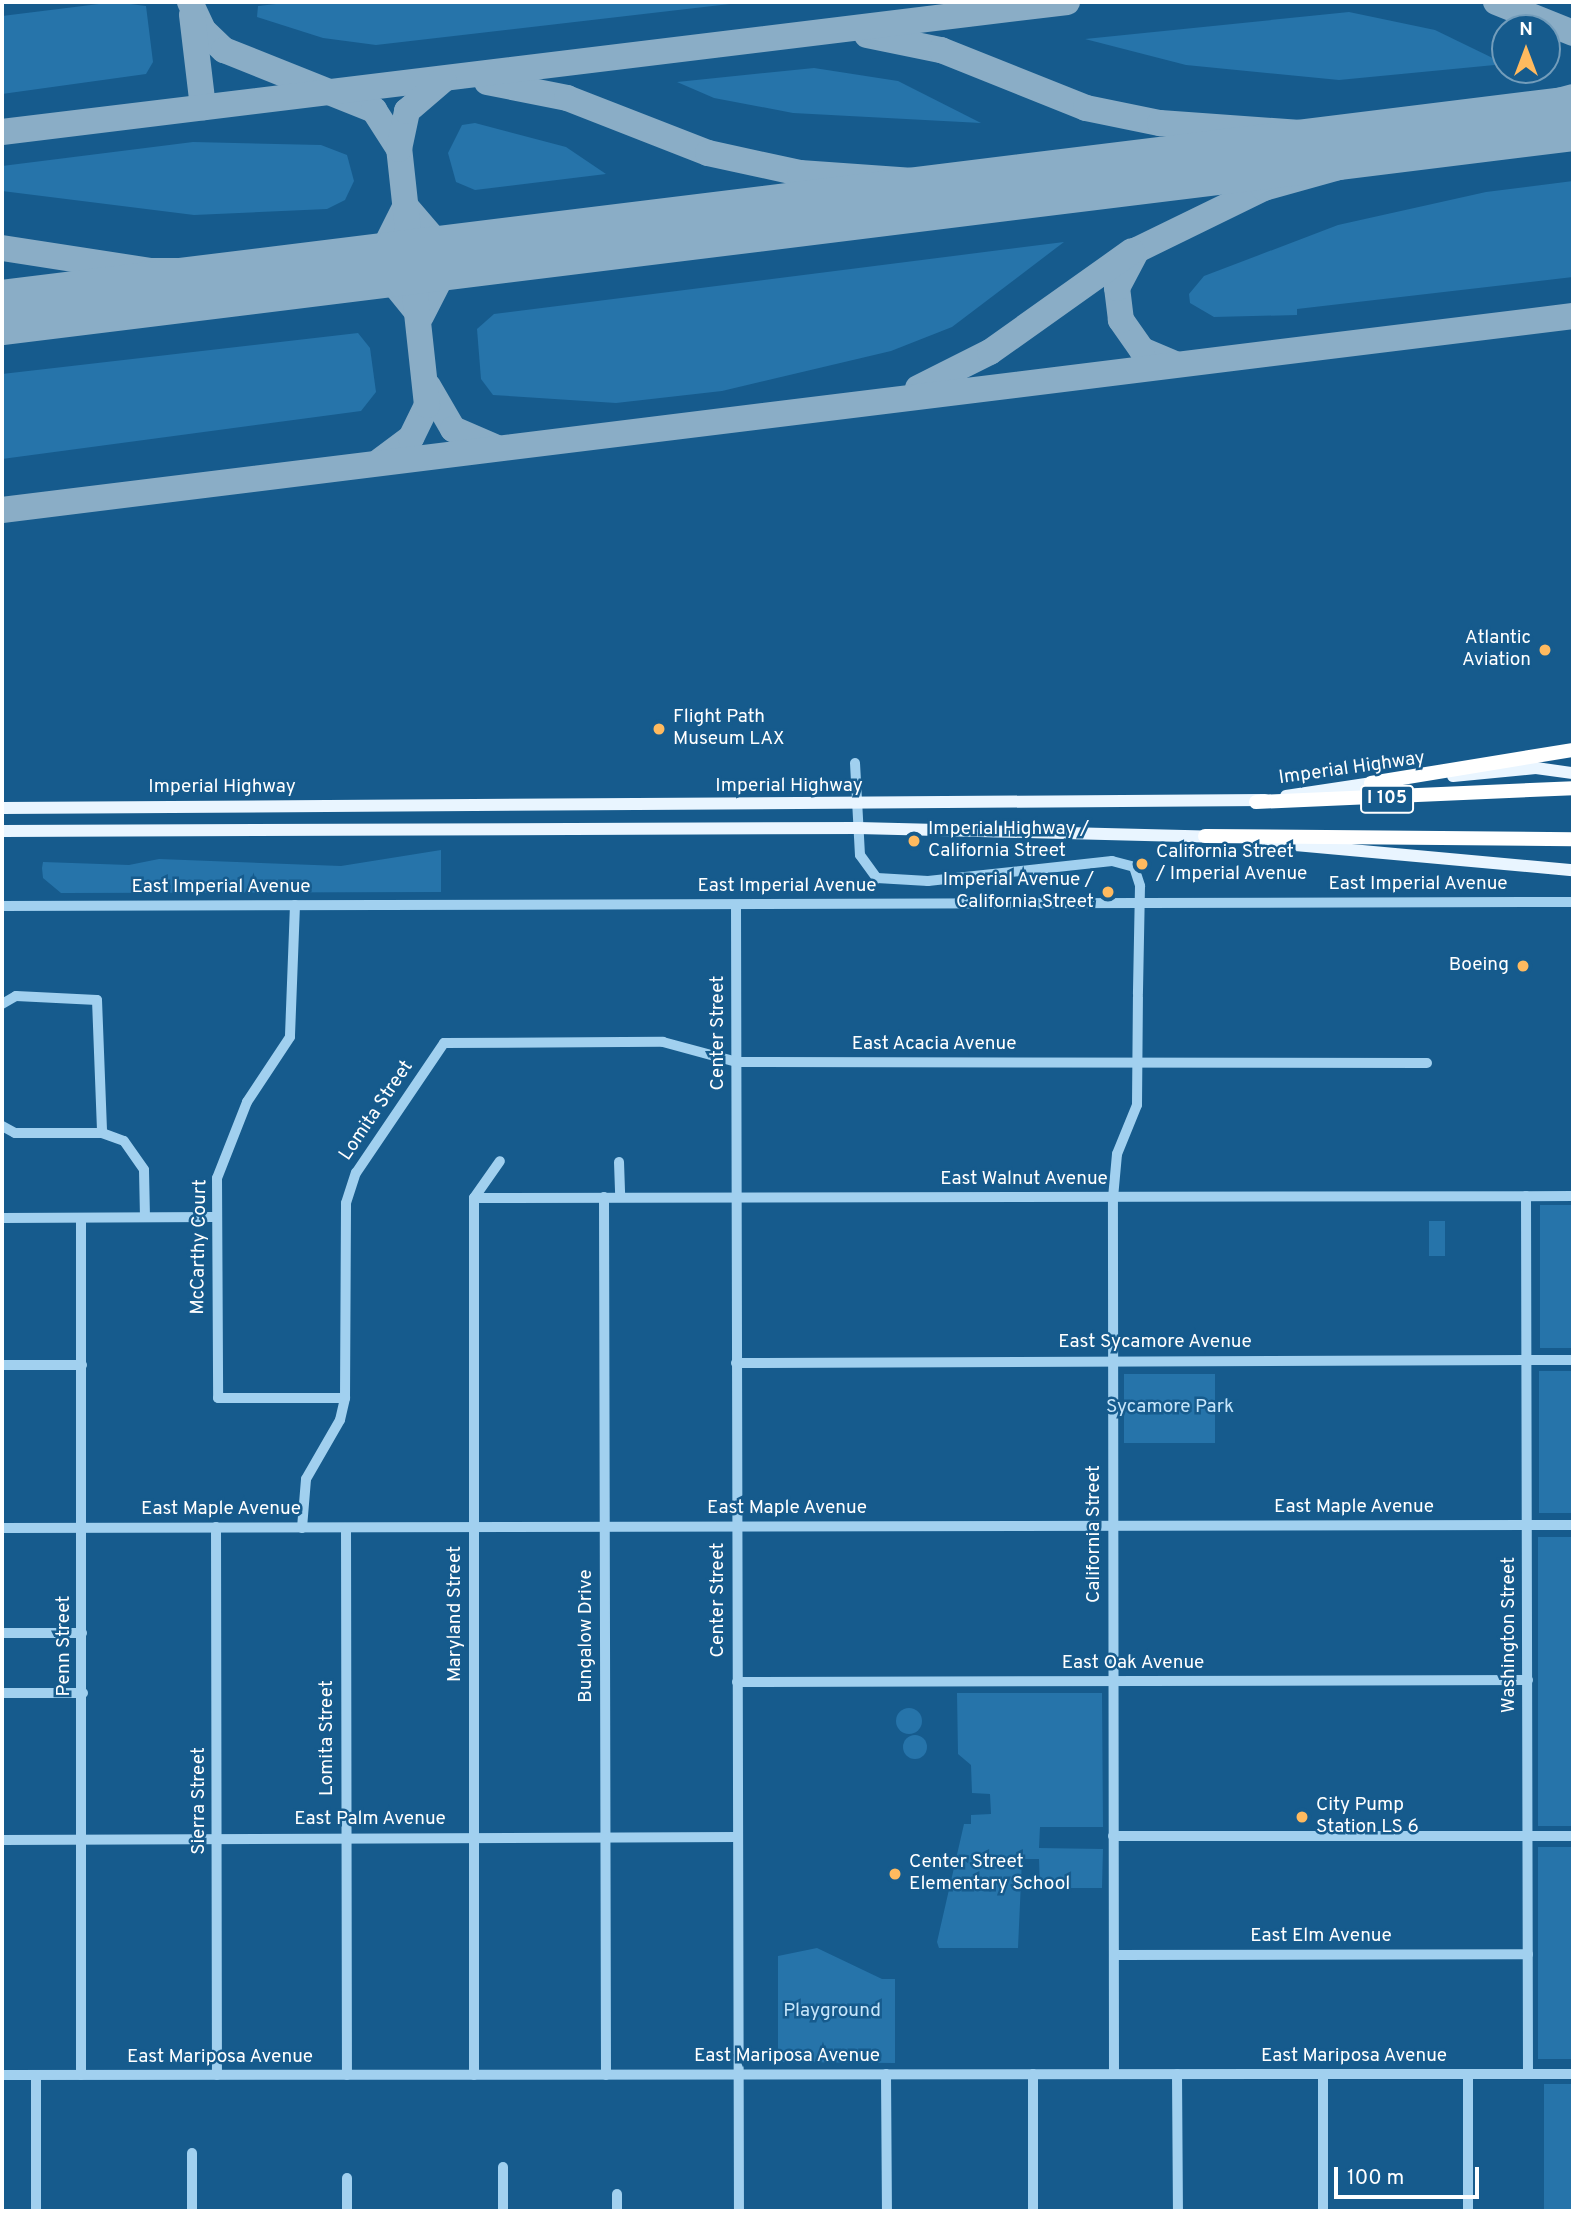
<!DOCTYPE html>
<style>
body{margin:0}
#map{position:relative;width:1575px;height:2213px;overflow:hidden;background:#165b8d;font-family:Overpass,sans-serif}
div>[style]{position:absolute}
.green>*{inset:0;background:#2674aa;transform-origin:0 0}
.round{border-radius:50%}
.taxiway>*{height:26px;margin:-13px;padding:0 13px;transform-origin:13px;border-radius:13px;background:#8aadc6}
.runway>*{height:65px;margin:-32.5px;padding:0 32.5px;transform-origin:32.5px;border-radius:32.5px;background:#8aadc6}
.minor>*{height:10px;margin:-5px;padding:0 5px;transform-origin:5px;border-radius:5px;background:#a1d0ef}
.major>*{height:12px;margin:-6px;padding:0 6px;transform-origin:6px;border-radius:6px;background:#e9f5ff}
.highway>*{height:14px;margin:-7px;padding:0 7px;transform-origin:7px;border-radius:7px;background:#fff}
.dots>*{width:19px;height:19px;translate:-50% -50%;box-sizing:border-box;border:4px solid #165b8d;border-radius:50%}
span{translate:-50% -50%;white-space:nowrap;text-align:center;line-height:1.15;-webkit-text-stroke:5px #165b8d;paint-order:stroke}
.shield-label span{padding:2px 5px;background:#165b8d;border:2px solid;border-radius:5px;-webkit-text-stroke-width:0}
.shield-label{font-size:18px;color:#fff;font-weight:700}
.poi-label{font-size:19px;color:#fff}
.right{translate:-100% -50%;text-align:right}
.left{translate:0 -50%;text-align:left}
.street-label{font-size:19px;color:#fff}
.park-label{font-size:19px;color:#c7e6fb}
.frame{position:absolute;inset:0;border:4px solid #fff;pointer-events:none}
.north{position:absolute;left:1491px;top:14px;width:70px;height:70px;box-sizing:border-box;background:#165b8d;border:2px solid #739dbb;border-radius:50%;rotate:0deg;font-size:19px;font-weight:700;line-height:28px;text-align:center;color:#fff}
.north::after{content:'';display:block;margin:auto;width:24px;height:32px;background:#ffba5f;clip-path:polygon(50% 0,100% 100%,50% 72%,0 100%)}
.scale{position:absolute;left:1334px;top:2167px;width:145px;height:32px;box-sizing:border-box;border:4px solid #fff;border-top:0;padding-left:9px;font-size:21px;line-height:24px;white-space:nowrap;color:#fff;-webkit-text-stroke:5px #165b8d;paint-order:stroke}
</style>
<div id="map">
<div class="green">
<div style="clip-path:polygon(115px 2px,146px 6px,153px 62px,146px 74px,2px 94px,2px 16px)"></div>
<div style="clip-path:polygon(294px 2px,747px 2px,376px 45px,323px 38px,257px 17px,258px 6px)"></div>
<div style="clip-path:polygon(1349px 12px,1435px 30px,1505px 64px,1339px 80px,1186px 65px,1085px 39px)"></div>
<div style="clip-path:polygon(814px 68px,898px 81px,981px 123px,793px 113px,714px 98px,677px 82px)"></div>
<div style="clip-path:polygon(475px 123px,566px 147px,606px 174px,475px 190px,456px 182px,448px 153px,462px 125px)"></div>
<div style="clip-path:polygon(193px 142px,321px 145px,347px 155px,354px 181px,345px 200px,327px 209px,194px 215px,2px 191px,2px 166px)"></div>
<div style="clip-path:polygon(1573px 181px,1573px 277px,1297px 309px,1297px 315px,1214px 317px,1190px 303px,1189px 294px,1204px 276px,1338px 225px,1486px 192px)"></div>
<div style="clip-path:polygon(1064px 242px,952px 327px,891px 351px,722px 391px,616px 403px,493px 395px,481px 379px,477px 329px,494px 314px)"></div>
<div style="clip-path:polygon(358px 333px,370px 348px,376px 392px,361px 411px,2px 459px,2px 374px)"></div>
<div style="clip-path:polygon(441px 850px,441px 892px,61px 893px,43px 878px,42px 868px,43px 862px,129px 865px,159px 859px,341px 866px)"></div>
<div style="left:1540px;top:1205px;width:33px;height:143px"></div>
<div style="left:1429px;top:1221px;width:16px;height:35px"></div>
<div style="left:1539px;top:1371px;width:34px;height:142px"></div>
<div style="left:1124px;top:1374px;width:91px;height:69px"></div>
<div style="left:1538px;top:1537px;width:35px;height:289px"></div>
<div style="clip-path:polygon(957px 1693px,1102px 1693px,1103px 1827px,1040px 1827px,1039px 1848px,1103px 1849px,1102px 1888px,1040px 1888px,1039px 1859px,1022px 1859px,1018px 1948px,939px 1948px,937px 1942px,964px 1824px,971px 1824px,971px 1815px,991px 1814px,990px 1794px,972px 1793px,971px 1765px,958px 1754px)"></div>
<div class="round" style="left:896px;top:1708px;width:26px;height:26px"></div>
<div class="round" style="left:903px;top:1735px;width:24px;height:24px"></div>
<div style="left:1538px;top:1847px;width:35px;height:212px"></div>
<div style="clip-path:polygon(817px 1948px,882px 1979px,895px 1979px,895px 2063px,778px 2062px,778px 1956px)"></div>
<div style="left:1544px;top:2084px;width:29px;height:127px"></div>
</div>
<div class="taxiway">
<div style="left:190px;top:2px;width:31px;rotate:65deg"></div>
<div style="left:203px;top:30px;width:29px;rotate:44deg"></div>
<div style="left:224px;top:50px;width:162px;rotate:21.8deg"></div>
<div style="left:374px;top:110px;width:46px;rotate:57.3deg"></div>
<div style="left:1496px;top:2px;width:83px;rotate:21.9deg"></div>
<div style="left:192px;top:15px;width:93px;rotate:83.2deg"></div>
<div style="left:867px;top:35px;width:76px;rotate:11.5deg"></div>
<div style="left:941px;top:50px;width:156px;rotate:21.8deg"></div>
<div style="left:1086px;top:108px;width:76px;rotate:11.5deg"></div>
<div style="left:1160px;top:123px;width:183px;rotate:4.1deg"></div>
<div style="left:1343px;top:136px;width:156px;rotate:-2.9deg"></div>
<div style="left:487px;top:82px;width:82px;rotate:11.3deg"></div>
<div style="left:567px;top:98px;width:151px;rotate:21.3deg"></div>
<div style="left:708px;top:153px;width:94px;rotate:12.3deg"></div>
<div style="left:800px;top:173px;width:142px;rotate:4deg"></div>
<div style="left:942px;top:183px;width:181px;rotate:-2.8deg"></div>
<div style="left:1517px;top:112px;width:58px;rotate:-15deg"></div>
<div style="left:2px;top:132px;width:1073px;rotate:-6.96deg"></div>
<div style="left:1483px;top:133px;width:66px;rotate:-9.6deg"></div>
<div style="left:407px;top:208px;width:48px;rotate:49.3deg"></div>
<div style="left:438px;top:244px;width:55px;rotate:8.4deg"></div>
<div style="left:2px;top:248px;width:151px;rotate:8.8deg"></div>
<div style="left:151px;top:271px;width:180px"></div>
<div style="left:340px;top:269px;width:47px;rotate:-22.7deg"></div>
<div style="left:383px;top:251px;width:47px;rotate:-63.4deg"></div>
<div style="left:347px;top:270px;width:46px;rotate:13.7deg"></div>
<div style="left:392px;top:281px;width:40px;rotate:51deg"></div>
<div style="left:421px;top:316px;width:48px;rotate:-62.9deg"></div>
<div style="left:443px;top:273px;width:41px;rotate:-25.9deg"></div>
<div style="left:1175px;top:364px;width:36px;rotate:-157deg"></div>
<div style="left:1142px;top:350px;width:37px;rotate:-125deg"></div>
<div style="left:1121px;top:320px;width:32px;rotate:-97deg"></div>
<div style="left:1117px;top:288px;width:43px;rotate:-62.2deg"></div>
<div style="left:1137px;top:250px;width:141px;rotate:-26deg"></div>
<div style="left:1264px;top:188px;width:160px;rotate:-15.6deg"></div>
<div style="left:428px;top:386px;width:50px;rotate:59.8deg"></div>
<div style="left:453px;top:429px;width:46px;rotate:23.2deg"></div>
<div style="left:918px;top:388px;width:80px;rotate:-26.6deg"></div>
<div style="left:990px;top:352px;width:174px;rotate:-35.4deg"></div>
<div style="left:380px;top:461px;width:39px;rotate:-37deg"></div>
<div style="left:411px;top:438px;width:37px;rotate:-64deg"></div>
<div style="left:427px;top:405px;width:258px;rotate:-96.2deg"></div>
<div style="left:399px;top:149px;width:39px;rotate:-78deg"></div>
<div style="left:407px;top:111px;width:48px;rotate:-40.7deg"></div>
<div style="left:2px;top:510px;width:1583px;rotate:-7.04deg"></div>
</div>
<div class="runway">
<div style="left:2px;top:312px;width:1583px;rotate:-7.04deg"></div>
</div>
<div class="minor">
<div style="left:855px;top:763px;width:92px;rotate:86.9deg"></div>
<div style="left:860px;top:855px;width:29px;rotate:54deg"></div>
<div style="left:877px;top:878px;width:51px;rotate:3.4deg"></div>
<div style="left:928px;top:881px;width:185px;rotate:-6.2deg"></div>
<div style="left:1112px;top:861px;width:23px;rotate:15deg"></div>
<div style="left:1134px;top:867px;width:20px;rotate:72deg"></div>
<div style="left:1140px;top:886px;width:108px;rotate:91.1deg"></div>
<div style="left:295px;top:905px;width:132px;rotate:92.2deg"></div>
<div style="left:290px;top:1037px;width:78px;rotate:123.5deg"></div>
<div style="left:247px;top:1102px;width:82px;rotate:111.5deg"></div>
<div style="left:217px;top:1178px;width:220px;rotate:89.7deg"></div>
<div style="left:218px;top:1398px;width:127px"></div>
<div style="left:736px;top:905px;width:1306px;rotate:89.87deg"></div>
<div style="left:2px;top:906px;width:1571px;rotate:-0.15deg"></div>
<div style="left:2px;top:1004px;width:16px;rotate:-30deg"></div>
<div style="left:16px;top:996px;width:81px;rotate:2.8deg"></div>
<div style="left:97px;top:1000px;width:133px;rotate:87.8deg"></div>
<div style="left:2px;top:1126px;width:15px;rotate:28deg"></div>
<div style="left:15px;top:1133px;width:87px"></div>
<div style="left:102px;top:1133px;width:23px;rotate:20deg"></div>
<div style="left:124px;top:1141px;width:35px;rotate:55deg"></div>
<div style="left:144px;top:1170px;width:47px;rotate:88.8deg"></div>
<div style="left:619px;top:1162px;width:34px;rotate:88deg"></div>
<div style="left:1526px;top:1196px;width:878px;rotate:89.87deg"></div>
<div style="left:604px;top:1197px;width:878px;rotate:89.87deg"></div>
<div style="left:474px;top:1198px;width:1099px;rotate:-0.1deg"></div>
<div style="left:2px;top:1218px;width:213px;rotate:-0.3deg"></div>
<div style="left:81px;top:1218px;width:857px;rotate:90deg"></div>
<div style="left:736px;top:1363px;width:837px;rotate:-0.21deg"></div>
<div style="left:2px;top:1365px;width:80px"></div>
<div style="left:216px;top:1527px;width:548px;rotate:89.9deg"></div>
<div style="left:2px;top:1528px;width:1571px;rotate:-0.11deg"></div>
<div style="left:302px;top:1528px;width:49px;rotate:-85.3deg"></div>
<div style="left:306px;top:1479px;width:68px;rotate:-60deg"></div>
<div style="left:340px;top:1420px;width:23px;rotate:-77deg"></div>
<div style="left:345px;top:1398px;width:195px;rotate:-89.7deg"></div>
<div style="left:346px;top:1203px;width:32px;rotate:-72deg"></div>
<div style="left:356px;top:1173px;width:157px;rotate:-55.9deg"></div>
<div style="left:444px;top:1043px;width:219px;rotate:-0.3deg"></div>
<div style="left:663px;top:1042px;width:77px;rotate:15.1deg"></div>
<div style="left:737px;top:1062px;width:690px;rotate:0.08deg"></div>
<div style="left:346px;top:1528px;width:547px;rotate:89.9deg"></div>
<div style="left:2px;top:1633px;width:80px"></div>
<div style="left:737px;top:1682px;width:791px;rotate:-0.14deg"></div>
<div style="left:2px;top:1693px;width:81px"></div>
<div style="left:1113px;top:1836px;width:460px"></div>
<div style="left:2px;top:1840px;width:736px;rotate:-0.23deg"></div>
<div style="left:1115px;top:1955px;width:413px;rotate:-0.1deg"></div>
<div style="left:886px;top:2074px;width:137px;rotate:89.6deg"></div>
<div style="left:1114px;top:2074px;width:876px;rotate:-90.07deg"></div>
<div style="left:1113px;top:1198px;width:44px;rotate:-84.8deg"></div>
<div style="left:1117px;top:1154px;width:53px;rotate:-67.8deg"></div>
<div style="left:1137px;top:1105px;width:108px;rotate:-89.5deg"></div>
<div style="left:1177px;top:2074px;width:137px;rotate:89.6deg"></div>
<div style="left:1323px;top:2074px;width:137px;rotate:90deg"></div>
<div style="left:2px;top:2075px;width:1571px;rotate:-0.04deg"></div>
<div style="left:36px;top:2075px;width:136px;rotate:90deg"></div>
<div style="left:474px;top:2075px;width:877px;rotate:-90deg"></div>
<div style="left:474px;top:1198px;width:45px;rotate:-54.9deg"></div>
<div style="left:503px;top:2167px;width:44px;rotate:90deg"></div>
<div style="left:347px;top:2178px;width:33px;rotate:90deg"></div>
<div style="left:617px;top:2194px;width:17px;rotate:90deg"></div>
<div style="left:192px;top:2211px;width:58px;rotate:-90deg"></div>
<div style="left:1033px;top:2211px;width:137px;rotate:-90deg"></div>
<div style="left:1468px;top:2211px;width:137px;rotate:-90deg"></div>
</div>
<div class="major">
<div style="left:1453px;top:776px;width:83px;rotate:-5.5deg"></div>
<div style="left:1536px;top:768px;width:37px;rotate:8deg"></div>
<div style="left:1286px;top:796px;width:94px;rotate:-8.6deg"></div>
<div style="left:2px;top:808px;width:1263px;rotate:-0.36deg"></div>
<div style="left:2px;top:831px;width:856px;rotate:-0.2deg"></div>
<div style="left:858px;top:828px;width:356px;rotate:1.4deg"></div>
<div style="left:1263px;top:842px;width:311px;rotate:5.2deg"></div>
</div>
<div class="highway">
<div style="left:1371px;top:783px;width:205px;rotate:-9.3deg"></div>
<div style="left:1256px;top:802px;width:317px;rotate:-2.5deg"></div>
<div style="left:1205px;top:836px;width:368px;rotate:0.5deg"></div>
</div>
<div class="dots">
<div style="left:1545px;top:650px;background:#ffba5f"></div>
<div style="left:659px;top:729px;background:#ffba5f"></div>
<div style="left:914px;top:841px;background:#ffba5f"></div>
<div style="left:1142px;top:864px;background:#ffba5f"></div>
<div style="left:1108px;top:892px;background:#ffba5f"></div>
<div style="left:1523px;top:966px;background:#ffba5f"></div>
<div style="left:1302px;top:1817px;background:#ffba5f"></div>
<div style="left:895px;top:1874px;background:#ffba5f"></div>
</div>
<div class="shield-label">
<span style="left:1387px;top:799px">I 105</span>
</div>
<div class="poi-label">
<span class="right" style="left:1531px;top:650px">Atlantic<br>Aviation</span>
<span class="left" style="left:673px;top:729px">Flight Path<br>Museum LAX</span>
<span class="left" style="left:928px;top:841px">Imperial Highway /<br>California Street</span>
<span class="left" style="left:1156px;top:864px">California Street<br>/ Imperial Avenue</span>
<span class="right" style="left:1094px;top:892px">Imperial Avenue /<br>California Street</span>
<span class="right" style="left:1509px;top:966px">Boeing</span>
<span class="left" style="left:1316px;top:1817px">City Pump<br>Station LS 6</span>
<span class="left" style="left:909px;top:1874px">Center Street<br>Elementary School</span>
</div>
<div class="street-label">
<span style="left:1352px;top:769px;rotate:-8deg">Imperial Highway</span>
<span style="left:789px;top:787px">Imperial Highway</span>
<span style="left:222px;top:788px">Imperial Highway</span>
<span style="left:1418px;top:885px">East Imperial Avenue</span>
<span style="left:787px;top:887px">East Imperial Avenue</span>
<span style="left:221px;top:888px">East Imperial Avenue</span>
<span style="left:719px;top:1033px;rotate:-90deg">Center Street</span>
<span style="left:934px;top:1045px">East Acacia Avenue</span>
<span style="left:377px;top:1111px;rotate:-56deg">Lomita Street</span>
<span style="left:1024px;top:1180px">East Walnut Avenue</span>
<span style="left:200px;top:1247px;rotate:-89deg">McCarthy Court</span>
<span style="left:1155px;top:1343px">East Sycamore Avenue</span>
<span style="left:1354px;top:1508px">East Maple Avenue</span>
<span style="left:787px;top:1509px">East Maple Avenue</span>
<span style="left:221px;top:1510px">East Maple Avenue</span>
<span style="left:1095px;top:1534px;rotate:-90deg">California Street</span>
<span style="left:719px;top:1600px;rotate:-90deg">Center Street</span>
<span style="left:456px;top:1614px;rotate:-90deg">Maryland Street</span>
<span style="left:1510px;top:1635px;rotate:-90deg">Washington Street</span>
<span style="left:587px;top:1636px;rotate:-90deg">Bungalow Drive</span>
<span style="left:65px;top:1646px;rotate:-90deg">Penn Street</span>
<span style="left:1133px;top:1664px">East Oak Avenue</span>
<span style="left:328px;top:1738px;rotate:-90deg">Lomita Street</span>
<span style="left:200px;top:1801px;rotate:-90deg">Sierra Street</span>
<span style="left:370px;top:1820px">East Palm Avenue</span>
<span style="left:1321px;top:1937px">East Elm Avenue</span>
<span style="left:787px;top:2057px">East Mariposa Avenue</span>
<span style="left:1354px;top:2057px">East Mariposa Avenue</span>
<span style="left:220px;top:2058px">East Mariposa Avenue</span>
</div>
<div class="park-label">
<span style="left:1170px;top:1408px">Sycamore Park</span>
<span style="left:832px;top:2012px">Playground</span>
</div>
<div class="frame"></div>
<div class="north">N</div>
<div class="scale">100 m</div>
</div>
